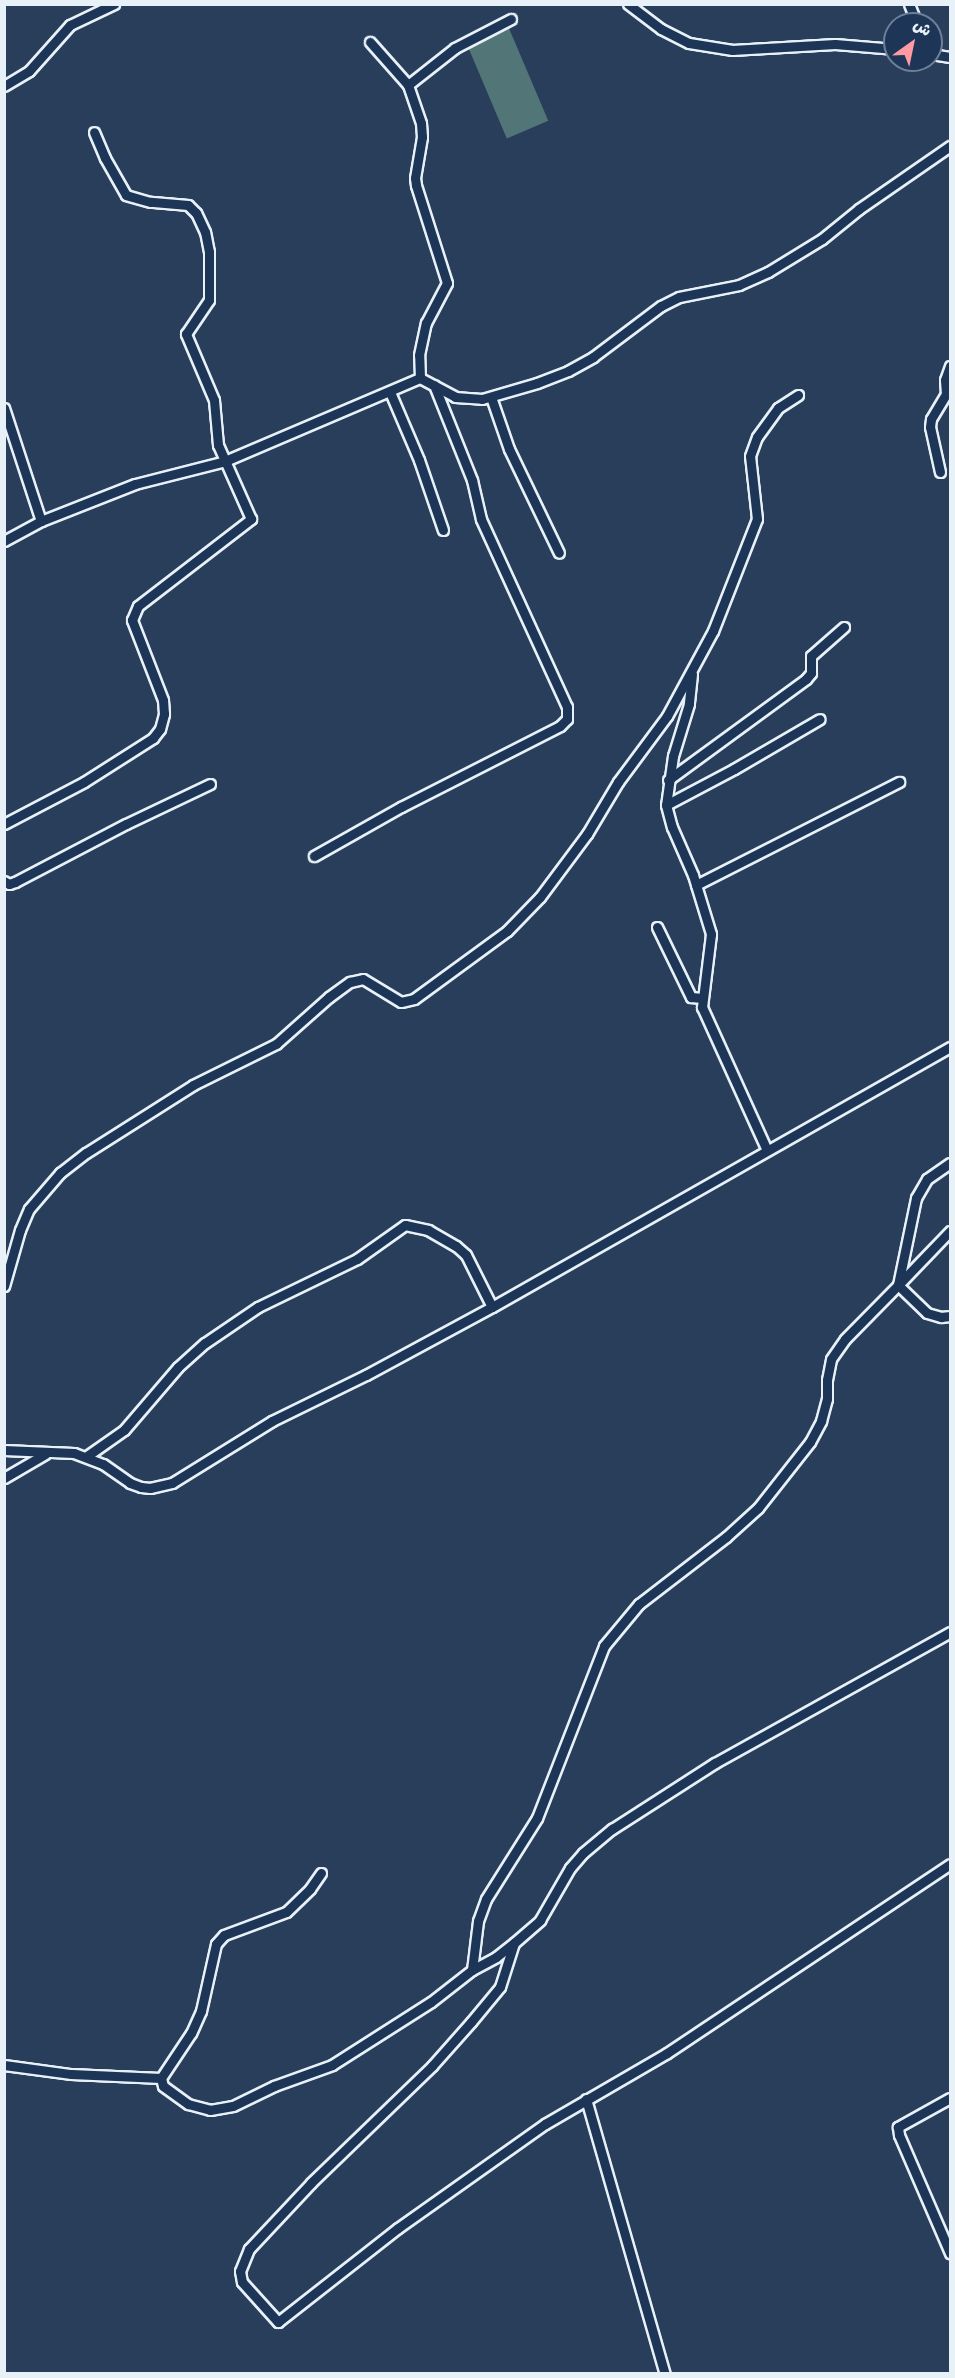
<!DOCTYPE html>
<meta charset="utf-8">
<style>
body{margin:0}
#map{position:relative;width:955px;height:2378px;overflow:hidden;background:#293e5a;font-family:"Balsamiq Sans","Playpen Sans Arabic",sans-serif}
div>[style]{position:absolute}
.green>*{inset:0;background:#527678;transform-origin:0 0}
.roads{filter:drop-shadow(2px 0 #e8f1f8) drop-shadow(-2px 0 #e8f1f8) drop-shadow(0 2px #e8f1f8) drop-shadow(0 -2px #e8f1f8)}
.street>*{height:9px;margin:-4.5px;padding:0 4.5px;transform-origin:4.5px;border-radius:4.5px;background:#1d3557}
span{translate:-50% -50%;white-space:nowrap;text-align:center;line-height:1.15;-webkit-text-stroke:6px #1d3557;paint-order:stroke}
.frame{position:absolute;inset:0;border:6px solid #e8f1f8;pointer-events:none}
.north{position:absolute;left:883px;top:12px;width:60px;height:60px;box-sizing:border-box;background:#1d3557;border:2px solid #6e8097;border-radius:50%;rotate:33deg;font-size:16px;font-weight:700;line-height:24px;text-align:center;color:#e8f1f8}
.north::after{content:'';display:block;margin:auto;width:21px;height:27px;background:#ff9aa2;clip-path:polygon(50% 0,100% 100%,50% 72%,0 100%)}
</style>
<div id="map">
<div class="green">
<div style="left:508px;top:26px;width:103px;height:45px;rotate:67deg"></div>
</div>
<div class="roads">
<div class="street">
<div style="left:628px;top:4px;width:41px;rotate:37.1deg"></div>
<div style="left:661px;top:29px;width:31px;rotate:27deg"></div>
<div style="left:689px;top:43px;width:44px;rotate:9.2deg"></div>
<div style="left:732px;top:50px;width:103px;rotate:-3.3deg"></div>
<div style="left:835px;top:44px;width:60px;rotate:4.8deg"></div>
<div style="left:909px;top:4px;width:22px;rotate:68deg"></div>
<div style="left:370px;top:42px;width:57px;rotate:48.5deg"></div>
<div style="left:931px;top:54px;width:19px;rotate:9deg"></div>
<div style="left:4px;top:86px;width:29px;rotate:-31deg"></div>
<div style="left:29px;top:71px;width:62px;rotate:-48.3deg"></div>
<div style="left:70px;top:25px;width:49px;rotate:-25.5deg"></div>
<div style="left:420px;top:378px;width:23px;rotate:-92deg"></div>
<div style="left:419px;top:355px;width:33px;rotate:-78deg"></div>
<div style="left:426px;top:323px;width:45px;rotate:-62.3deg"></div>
<div style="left:447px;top:283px;width:103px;rotate:-107.6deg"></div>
<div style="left:416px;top:185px;width:7px;rotate:-98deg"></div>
<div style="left:415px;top:178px;width:42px;rotate:-80.3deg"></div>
<div style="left:422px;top:137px;width:14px;rotate:-94deg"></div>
<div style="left:421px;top:123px;width:40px;rotate:-108.9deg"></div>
<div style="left:408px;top:85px;width:60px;rotate:-38.2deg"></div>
<div style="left:455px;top:48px;width:63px;rotate:-27.4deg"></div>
<div style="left:390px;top:392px;width:74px;rotate:66.9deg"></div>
<div style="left:419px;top:460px;width:74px;rotate:71.1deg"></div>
<div style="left:491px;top:397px;width:55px;rotate:70.9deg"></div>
<div style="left:509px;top:449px;width:115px;rotate:64.3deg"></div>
<div style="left:4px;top:408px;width:119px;rotate:71.9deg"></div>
<div style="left:940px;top:472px;width:46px;rotate:-102.5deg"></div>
<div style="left:930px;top:427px;width:8px;rotate:-83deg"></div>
<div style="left:931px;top:419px;width:29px;rotate:-59deg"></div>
<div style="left:946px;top:394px;width:14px;rotate:-94deg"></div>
<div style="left:945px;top:380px;width:15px;rotate:-70deg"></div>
<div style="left:4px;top:541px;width:42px;rotate:-28.4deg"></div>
<div style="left:41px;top:521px;width:101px;rotate:-21.5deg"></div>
<div style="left:135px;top:484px;width:93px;rotate:-14.3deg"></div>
<div style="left:225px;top:461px;width:212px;rotate:-23.1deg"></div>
<div style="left:420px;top:378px;width:40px;rotate:28deg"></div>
<div style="left:455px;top:397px;width:27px;rotate:4deg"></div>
<div style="left:482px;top:399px;width:57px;rotate:-16.2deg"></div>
<div style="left:537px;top:383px;width:33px;rotate:-21deg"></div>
<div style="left:568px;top:371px;width:29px;rotate:-29deg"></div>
<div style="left:593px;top:357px;width:85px;rotate:-36.9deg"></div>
<div style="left:661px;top:306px;width:20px;rotate:-27deg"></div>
<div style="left:679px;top:297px;width:61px;rotate:-11.3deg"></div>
<div style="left:739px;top:285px;width:32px;rotate:-24deg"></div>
<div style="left:768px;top:272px;width:63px;rotate:-31.4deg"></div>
<div style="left:822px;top:239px;width:48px;rotate:-39deg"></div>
<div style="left:859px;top:209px;width:111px;rotate:-34.7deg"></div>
<div style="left:692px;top:674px;width:30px;rotate:96deg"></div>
<div style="left:689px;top:704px;width:54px;rotate:107.1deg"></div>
<div style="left:673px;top:756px;width:49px;rotate:98.1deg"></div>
<div style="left:666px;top:805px;width:23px;rotate:75deg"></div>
<div style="left:672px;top:827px;width:52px;rotate:66.4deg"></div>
<div style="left:693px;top:875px;width:62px;rotate:73deg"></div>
<div style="left:711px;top:934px;width:74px;rotate:97deg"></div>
<div style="left:702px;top:1007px;width:157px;rotate:65.6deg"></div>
<div style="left:668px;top:780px;width:171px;rotate:-36.2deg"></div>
<div style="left:806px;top:679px;width:8px;rotate:-50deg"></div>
<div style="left:811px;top:673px;width:17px;rotate:-90deg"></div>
<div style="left:811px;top:656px;width:44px;rotate:-41.3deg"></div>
<div style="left:666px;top:805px;width:77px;rotate:-27.9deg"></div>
<div style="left:734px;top:769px;width:99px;rotate:-30.2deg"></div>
<div style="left:4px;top:824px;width:90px;rotate:-27.7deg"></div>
<div style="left:84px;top:782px;width:82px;rotate:-32.5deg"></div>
<div style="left:153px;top:738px;width:11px;rotate:-52deg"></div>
<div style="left:160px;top:729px;width:16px;rotate:-75deg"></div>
<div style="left:164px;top:714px;width:14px;rotate:-94deg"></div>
<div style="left:163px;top:700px;width:86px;rotate:-111.2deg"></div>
<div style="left:132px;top:620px;width:15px;rotate:-67deg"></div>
<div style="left:138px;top:606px;width:143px;rotate:-37.6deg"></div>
<div style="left:251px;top:519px;width:81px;rotate:-114deg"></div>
<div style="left:218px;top:445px;width:45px;rotate:-95.1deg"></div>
<div style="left:214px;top:400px;width:72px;rotate:-113deg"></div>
<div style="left:186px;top:334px;width:41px;rotate:-55.9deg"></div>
<div style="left:209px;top:300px;width:48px;rotate:-90deg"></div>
<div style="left:209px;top:252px;width:20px;rotate:-101deg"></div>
<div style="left:205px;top:232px;width:21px;rotate:-115deg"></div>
<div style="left:196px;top:213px;width:11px;rotate:-135deg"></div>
<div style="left:188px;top:205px;width:38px;rotate:-175deg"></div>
<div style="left:150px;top:202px;width:25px;rotate:-164deg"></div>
<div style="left:126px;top:195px;width:43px;rotate:-119.6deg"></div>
<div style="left:105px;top:158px;width:28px;rotate:-113deg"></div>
<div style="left:314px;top:856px;width:100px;rotate:-29.4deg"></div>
<div style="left:401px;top:807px;width:178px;rotate:-27deg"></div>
<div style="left:560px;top:726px;width:10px;rotate:-45deg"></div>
<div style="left:567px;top:719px;width:12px;rotate:-90deg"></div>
<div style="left:567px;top:707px;width:207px;rotate:-114.6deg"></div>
<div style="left:481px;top:519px;width:40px;rotate:-103deg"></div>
<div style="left:472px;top:480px;width:102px;rotate:-111.8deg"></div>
<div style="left:4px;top:881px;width:6px;rotate:31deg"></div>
<div style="left:9px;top:884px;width:6px;rotate:-18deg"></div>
<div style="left:15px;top:882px;width:125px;rotate:-27.6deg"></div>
<div style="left:126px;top:824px;width:93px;rotate:-25.5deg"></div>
<div style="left:696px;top:885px;width:228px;rotate:-26.9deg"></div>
<div style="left:657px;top:927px;width:78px;rotate:64.1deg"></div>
<div style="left:691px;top:997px;width:11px;rotate:5deg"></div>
<div style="left:950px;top:1231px;width:75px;rotate:133.9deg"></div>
<div style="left:898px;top:1285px;width:40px;rotate:44deg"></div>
<div style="left:927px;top:1313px;width:15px;rotate:16deg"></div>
<div style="left:941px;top:1317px;width:9px;rotate:-6deg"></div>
<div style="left:4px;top:1286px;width:58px;rotate:-74.1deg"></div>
<div style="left:20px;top:1230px;width:23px;rotate:-67deg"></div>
<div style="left:29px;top:1209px;width:48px;rotate:-49.3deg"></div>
<div style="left:60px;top:1173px;width:33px;rotate:-38deg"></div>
<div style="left:86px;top:1153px;width:127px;rotate:-32.4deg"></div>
<div style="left:193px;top:1085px;width:93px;rotate:-26.3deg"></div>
<div style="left:276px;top:1044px;width:71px;rotate:-41.6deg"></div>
<div style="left:329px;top:997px;width:26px;rotate:-36deg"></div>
<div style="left:350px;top:982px;width:13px;rotate:-13deg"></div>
<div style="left:363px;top:979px;width:44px;rotate:31.2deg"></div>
<div style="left:401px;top:1002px;width:13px;rotate:-13deg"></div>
<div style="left:414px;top:999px;width:115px;rotate:-36.2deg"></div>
<div style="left:507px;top:931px;width:47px;rotate:-45.9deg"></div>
<div style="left:540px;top:897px;width:79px;rotate:-53.3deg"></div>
<div style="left:587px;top:834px;width:61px;rotate:-59.2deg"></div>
<div style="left:618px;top:782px;width:82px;rotate:-53.4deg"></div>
<div style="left:667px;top:716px;width:97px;rotate:-61.6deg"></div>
<div style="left:713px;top:631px;width:120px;rotate:-68.6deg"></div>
<div style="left:757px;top:519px;width:63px;rotate:-96.3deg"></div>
<div style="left:750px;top:456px;width:20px;rotate:-70deg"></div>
<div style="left:757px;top:437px;width:36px;rotate:-54deg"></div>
<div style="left:778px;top:408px;width:24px;rotate:-33deg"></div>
<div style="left:4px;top:1450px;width:70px;rotate:2.5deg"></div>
<div style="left:74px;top:1453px;width:31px;rotate:21deg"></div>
<div style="left:103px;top:1464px;width:33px;rotate:35deg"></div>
<div style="left:130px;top:1483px;width:12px;rotate:20deg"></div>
<div style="left:141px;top:1487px;width:9px;rotate:6deg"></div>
<div style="left:150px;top:1488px;width:23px;rotate:-13deg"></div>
<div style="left:172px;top:1483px;width:118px;rotate:-31.8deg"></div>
<div style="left:272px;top:1421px;width:105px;rotate:-26.1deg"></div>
<div style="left:366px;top:1375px;width:143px;rotate:-28.4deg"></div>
<div style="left:492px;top:1307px;width:527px;rotate:-29.58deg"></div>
<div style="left:87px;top:1456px;width:45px;rotate:-35.1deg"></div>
<div style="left:124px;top:1430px;width:83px;rotate:-49.4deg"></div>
<div style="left:178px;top:1367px;width:36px;rotate:-42deg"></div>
<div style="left:205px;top:1343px;width:64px;rotate:-34.2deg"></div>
<div style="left:258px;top:1307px;width:110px;rotate:-25.9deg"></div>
<div style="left:357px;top:1259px;width:59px;rotate:-35.3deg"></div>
<div style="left:405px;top:1225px;width:24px;rotate:12deg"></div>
<div style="left:428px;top:1230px;width:32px;rotate:30deg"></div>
<div style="left:456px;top:1246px;width:13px;rotate:42deg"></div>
<div style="left:466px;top:1255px;width:58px;rotate:63.4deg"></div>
<div style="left:4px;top:1478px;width:48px;rotate:-30.3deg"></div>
<div style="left:321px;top:1873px;width:19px;rotate:125deg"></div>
<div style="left:310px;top:1889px;width:33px;rotate:136deg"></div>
<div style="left:286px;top:1912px;width:66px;rotate:159.6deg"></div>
<div style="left:224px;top:1935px;width:12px;rotate:132deg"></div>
<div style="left:216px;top:1944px;width:69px;rotate:102.6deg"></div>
<div style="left:201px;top:2011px;width:24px;rotate:114deg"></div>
<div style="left:191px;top:2033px;width:54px;rotate:123.7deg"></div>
<div style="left:161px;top:2078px;width:8px;rotate:76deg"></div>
<div style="left:163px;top:2086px;width:31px;rotate:36deg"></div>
<div style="left:188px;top:2104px;width:23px;rotate:15deg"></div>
<div style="left:210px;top:2110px;width:23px;rotate:-10deg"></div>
<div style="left:233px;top:2106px;width:46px;rotate:-26deg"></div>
<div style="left:274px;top:2086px;width:62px;rotate:-19.9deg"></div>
<div style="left:332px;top:2065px;width:117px;rotate:-32.5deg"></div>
<div style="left:431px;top:2002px;width:52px;rotate:-38deg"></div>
<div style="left:472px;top:1970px;width:27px;rotate:-28deg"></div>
<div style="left:496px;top:1957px;width:23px;rotate:-38deg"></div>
<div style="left:514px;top:1943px;width:46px;rotate:107.7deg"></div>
<div style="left:500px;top:1987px;width:45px;rotate:129.6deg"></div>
<div style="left:471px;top:2022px;width:59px;rotate:131.6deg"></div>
<div style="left:432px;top:2066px;width:168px;rotate:136deg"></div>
<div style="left:311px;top:2183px;width:91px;rotate:133.2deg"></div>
<div style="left:249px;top:2249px;width:24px;rotate:112deg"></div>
<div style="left:240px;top:2271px;width:11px;rotate:80deg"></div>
<div style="left:242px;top:2282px;width:54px;rotate:48deg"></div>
<div style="left:278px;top:2322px;width:152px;rotate:-38.1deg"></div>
<div style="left:398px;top:2228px;width:180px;rotate:-35.3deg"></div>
<div style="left:545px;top:2124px;width:141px;rotate:-30.2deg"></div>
<div style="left:667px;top:2053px;width:340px;rotate:-33.7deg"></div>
<div style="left:514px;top:1943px;width:35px;rotate:-41deg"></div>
<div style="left:540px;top:1920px;width:60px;rotate:-60deg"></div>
<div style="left:570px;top:1868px;width:20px;rotate:-49deg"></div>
<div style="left:583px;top:1853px;width:38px;rotate:-40deg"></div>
<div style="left:612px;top:1829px;width:122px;rotate:-32.7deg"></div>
<div style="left:715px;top:1763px;width:269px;rotate:-29.1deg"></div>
<div style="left:472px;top:1970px;width:49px;rotate:-83deg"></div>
<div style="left:478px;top:1921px;width:23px;rotate:-70deg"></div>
<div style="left:486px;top:1899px;width:96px;rotate:-57.8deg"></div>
<div style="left:537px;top:1818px;width:185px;rotate:-68.7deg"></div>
<div style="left:604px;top:1646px;width:55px;rotate:-50.2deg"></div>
<div style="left:639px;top:1604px;width:110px;rotate:-37.6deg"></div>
<div style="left:726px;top:1537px;width:43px;rotate:-42.2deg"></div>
<div style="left:758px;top:1508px;width:84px;rotate:-51.8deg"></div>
<div style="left:810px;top:1442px;width:24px;rotate:-62deg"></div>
<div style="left:821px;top:1421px;width:23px;rotate:-75deg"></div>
<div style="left:827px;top:1399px;width:19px;rotate:-90deg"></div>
<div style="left:827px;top:1380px;width:21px;rotate:-79deg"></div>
<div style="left:831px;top:1359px;width:24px;rotate:-55deg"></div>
<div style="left:845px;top:1339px;width:76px;rotate:-45.5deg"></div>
<div style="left:898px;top:1285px;width:89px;rotate:-78.3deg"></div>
<div style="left:916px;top:1198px;width:22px;rotate:-60deg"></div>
<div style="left:927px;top:1179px;width:28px;rotate:-35deg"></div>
<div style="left:4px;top:2065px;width:68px;rotate:7.7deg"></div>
<div style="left:71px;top:2074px;width:90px;rotate:2.5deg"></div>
<div style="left:950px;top:2098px;width:60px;rotate:150.9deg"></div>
<div style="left:898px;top:2127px;width:8px;rotate:83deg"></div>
<div style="left:899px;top:2135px;width:129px;rotate:66.6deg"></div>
<div style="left:586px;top:2099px;width:286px;rotate:74deg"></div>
</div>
</div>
<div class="frame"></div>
<div class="north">ش</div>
</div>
